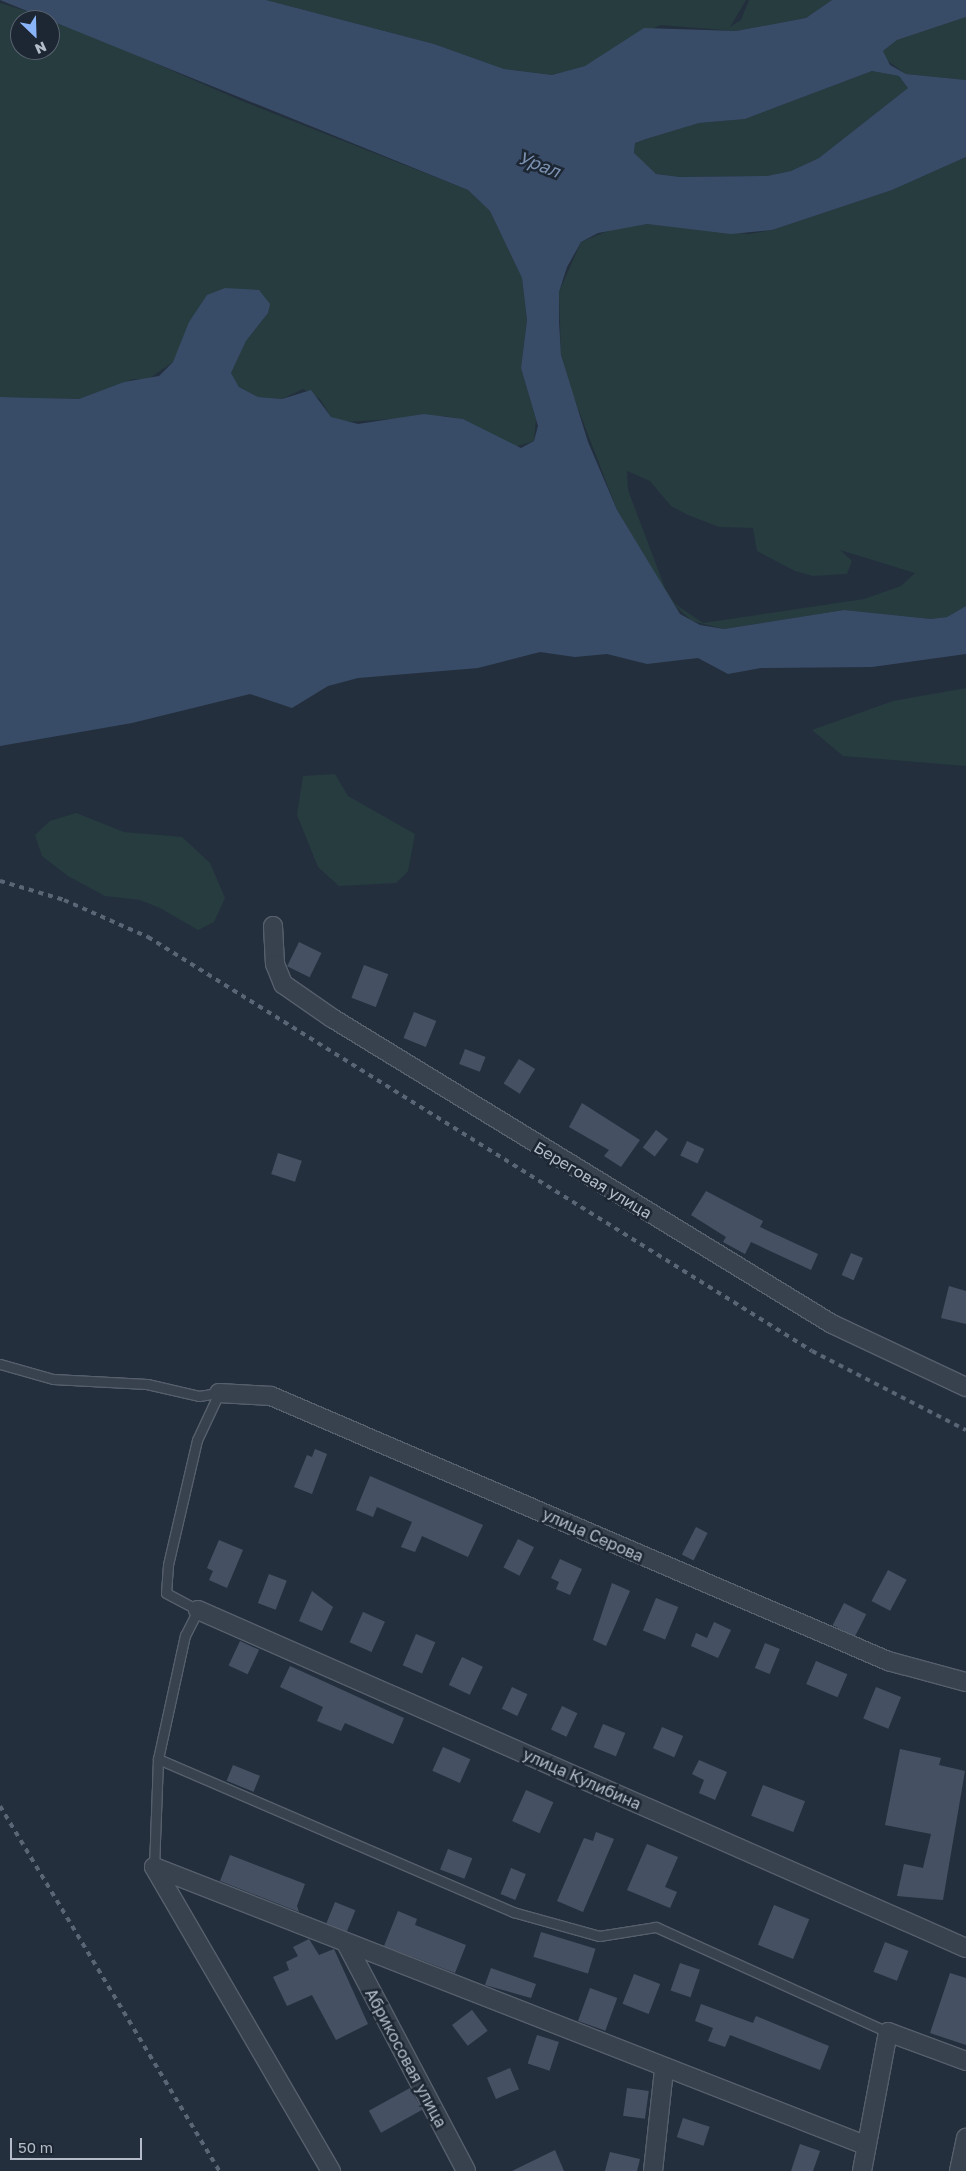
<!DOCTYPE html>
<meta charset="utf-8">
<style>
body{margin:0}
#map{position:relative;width:966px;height:2171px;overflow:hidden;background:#242f3e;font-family:"Golos Text",sans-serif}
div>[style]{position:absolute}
.green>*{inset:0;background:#263c3f}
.water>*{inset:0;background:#394c67}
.building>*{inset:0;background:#455162;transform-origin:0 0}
.roads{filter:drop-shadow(1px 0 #565f6c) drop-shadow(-1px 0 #565f6c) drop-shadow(0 1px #565f6c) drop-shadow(0 -1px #565f6c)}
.lane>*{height:9px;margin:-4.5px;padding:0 4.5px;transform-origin:4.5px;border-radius:4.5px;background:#38414e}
.street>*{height:18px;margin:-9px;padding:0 9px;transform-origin:9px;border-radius:9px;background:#38414e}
.rail>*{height:4px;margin-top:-2px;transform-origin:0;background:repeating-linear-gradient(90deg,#5a6575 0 5px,transparent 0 10px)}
span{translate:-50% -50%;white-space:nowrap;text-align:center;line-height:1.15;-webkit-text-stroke:5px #1d2633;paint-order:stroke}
.street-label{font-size:16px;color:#b4bcc9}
.water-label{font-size:18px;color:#7c92b1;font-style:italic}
.north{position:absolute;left:10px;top:10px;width:50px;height:50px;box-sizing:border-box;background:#1d2633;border:1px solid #59626f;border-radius:50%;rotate:156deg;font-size:14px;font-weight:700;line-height:20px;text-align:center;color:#b4bcc9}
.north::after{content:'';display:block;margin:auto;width:18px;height:22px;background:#8ab4f8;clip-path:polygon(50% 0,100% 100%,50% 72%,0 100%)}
.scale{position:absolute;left:10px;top:2138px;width:132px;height:22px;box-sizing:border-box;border:2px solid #b4bcc9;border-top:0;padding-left:6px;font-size:15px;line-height:18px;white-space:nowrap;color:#b4bcc9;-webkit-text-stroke:4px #1d2633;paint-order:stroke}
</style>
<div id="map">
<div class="green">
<div style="clip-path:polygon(266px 0,746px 0,730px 27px,741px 20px,749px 0,832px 0,806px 18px,736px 31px,660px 25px,585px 66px,552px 75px,504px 69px,434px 44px)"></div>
<div style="clip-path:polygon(evenodd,0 3px,58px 21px,242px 101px,468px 190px,490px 211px,522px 278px,527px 320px,521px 368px,536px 419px,534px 441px,515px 447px,463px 419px,443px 416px,344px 422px,331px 417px,320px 399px,303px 389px,282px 399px,258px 397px,239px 387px,231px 373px,246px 341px,268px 313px,180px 347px,173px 362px,147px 380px,134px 379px,79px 399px,0 397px,0 3px,20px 20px,50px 20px,50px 50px,20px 50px,20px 20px)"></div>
<div style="clip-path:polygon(966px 17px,966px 80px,906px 74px,885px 59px,883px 51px,897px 40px)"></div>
<div style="clip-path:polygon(872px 71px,899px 76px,908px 88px,819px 158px,791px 171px,767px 176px,680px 177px,656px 174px,638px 162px,634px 153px,635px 143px,646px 139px,699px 123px,745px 119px)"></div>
<div style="clip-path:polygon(evenodd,966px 157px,966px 606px,947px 617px,931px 619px,844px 610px,724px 629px,692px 621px,671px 602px,617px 510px,567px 380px,561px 355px,559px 292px,581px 242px,615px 228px,647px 224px,749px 234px,772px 230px,892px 190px,966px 157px,627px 471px,650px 481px,671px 506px,688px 515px,719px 527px,753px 528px,757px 551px,795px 571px,813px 576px,847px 574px,852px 561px,840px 550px,915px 573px,901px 586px,864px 599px,703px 623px,675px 604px,665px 588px,628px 490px,627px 471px)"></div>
<div style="clip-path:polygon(966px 688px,966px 766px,843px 756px,812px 730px,893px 701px)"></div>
<div style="clip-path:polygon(335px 774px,348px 796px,415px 834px,408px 871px,396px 883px,339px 886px,318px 867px,297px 815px,303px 776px)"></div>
<div style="clip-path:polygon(76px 813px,124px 832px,182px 837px,210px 863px,225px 898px,214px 922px,198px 930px,160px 908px,140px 900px,105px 896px,68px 876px,42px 856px,35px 835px,50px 821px)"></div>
</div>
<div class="water">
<div style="clip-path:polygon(evenodd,0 0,266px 0,434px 44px,504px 69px,552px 75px,585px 66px,644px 28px,736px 31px,806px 18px,832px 0,966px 0,966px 17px,897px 40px,883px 51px,890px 65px,906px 74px,966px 80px,966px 157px,892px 190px,772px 230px,731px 234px,647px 224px,598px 233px,581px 242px,567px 267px,559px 292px,559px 322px,561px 355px,588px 442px,617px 510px,680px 614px,700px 625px,724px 629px,844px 610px,931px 619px,947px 617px,966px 606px,966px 654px,872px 667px,761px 668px,728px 674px,698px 658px,647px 664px,607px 654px,575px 657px,540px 652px,478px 668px,358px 678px,328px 686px,292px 708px,250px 694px,132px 723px,0 746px,0 397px,79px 399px,124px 382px,159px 376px,173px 362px,189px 322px,207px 295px,225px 288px,259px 290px,270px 304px,268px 313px,246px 341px,231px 373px,239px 387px,258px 397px,282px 399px,311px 390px,331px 417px,358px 424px,424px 414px,463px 419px,521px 448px,534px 441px,538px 426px,521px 368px,527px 320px,522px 278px,490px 211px,468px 190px,0 0,872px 71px,899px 76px,908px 88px,819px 158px,791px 171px,767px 176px,680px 177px,656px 174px,634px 153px,635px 143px,646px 139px,699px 123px,745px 119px,872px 71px)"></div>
</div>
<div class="building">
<div style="left:299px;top:942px;width:25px;height:27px;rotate:26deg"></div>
<div style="left:364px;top:965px;width:26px;height:35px;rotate:21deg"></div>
<div style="left:414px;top:1012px;width:24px;height:28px;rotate:22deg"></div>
<div style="left:465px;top:1049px;width:22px;height:16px;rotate:21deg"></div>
<div style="left:519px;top:1059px;width:19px;height:29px;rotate:32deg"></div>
<div style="clip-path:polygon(582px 1103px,640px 1140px,621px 1167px,604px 1156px,609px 1150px,569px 1127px)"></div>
<div style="left:656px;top:1130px;width:15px;height:22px;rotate:37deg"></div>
<div style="left:687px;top:1141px;width:19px;height:16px;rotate:25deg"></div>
<div style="left:278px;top:1153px;width:25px;height:22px;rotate:18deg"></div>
<div style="clip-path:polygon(706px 1191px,763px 1221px,760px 1227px,818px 1254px,811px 1270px,751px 1242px,745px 1254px,723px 1242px,726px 1237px,691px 1215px)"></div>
<div style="left:851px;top:1253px;width:13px;height:24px;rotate:23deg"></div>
<div style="clip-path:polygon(949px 1286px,966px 1291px,966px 1324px,941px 1318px)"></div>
<div style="clip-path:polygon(315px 1449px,327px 1454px,312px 1494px,294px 1487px,307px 1455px,312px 1457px)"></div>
<div style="clip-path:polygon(370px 1476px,483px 1525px,468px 1557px,422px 1536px,415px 1552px,401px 1547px,412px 1522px,377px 1507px,373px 1517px,356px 1510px)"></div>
<div style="left:696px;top:1527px;width:13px;height:31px;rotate:27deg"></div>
<div style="left:518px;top:1539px;width:18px;height:32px;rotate:27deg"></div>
<div style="clip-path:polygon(219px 1540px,243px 1550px,227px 1588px,209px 1580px,213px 1571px,207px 1568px)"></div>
<div style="clip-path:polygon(560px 1559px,582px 1569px,570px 1595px,556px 1589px,559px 1582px,551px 1578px)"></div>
<div style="left:888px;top:1570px;width:21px;height:35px;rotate:28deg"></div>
<div style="left:269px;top:1574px;width:19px;height:31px;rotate:21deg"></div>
<div style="clip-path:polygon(612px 1583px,630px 1591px,606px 1646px,593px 1640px)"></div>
<div style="clip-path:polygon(312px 1591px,333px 1607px,322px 1631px,299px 1621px)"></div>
<div style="left:656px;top:1598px;width:24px;height:35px;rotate:22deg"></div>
<div style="left:844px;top:1603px;width:25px;height:25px;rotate:27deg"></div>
<div style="left:363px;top:1612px;width:24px;height:33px;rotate:24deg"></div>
<div style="clip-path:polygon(714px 1622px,731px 1630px,718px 1658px,691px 1646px,696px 1633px,707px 1638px)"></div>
<div style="left:416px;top:1634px;width:21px;height:34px;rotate:23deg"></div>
<div style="left:240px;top:1641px;width:21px;height:27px;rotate:25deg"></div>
<div style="left:765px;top:1643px;width:16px;height:27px;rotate:22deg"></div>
<div style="left:462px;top:1657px;width:23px;height:31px;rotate:25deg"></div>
<div style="left:816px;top:1661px;width:34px;height:25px;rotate:23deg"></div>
<div style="clip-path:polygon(290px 1666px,404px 1718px,393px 1744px,345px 1723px,341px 1731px,317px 1721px,323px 1707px,280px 1687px)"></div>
<div style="left:512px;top:1687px;width:17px;height:24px;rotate:25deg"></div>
<div style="left:876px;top:1687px;width:27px;height:34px;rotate:22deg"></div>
<div style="left:562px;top:1706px;width:17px;height:26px;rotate:25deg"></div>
<div style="left:603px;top:1724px;width:24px;height:25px;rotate:22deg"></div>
<div style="left:662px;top:1727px;width:23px;height:23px;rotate:23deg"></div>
<div style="left:443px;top:1747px;width:30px;height:26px;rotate:24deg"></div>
<div style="clip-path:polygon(900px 1749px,941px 1758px,939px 1765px,965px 1771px,943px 1900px,897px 1896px,904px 1864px,923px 1868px,931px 1834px,885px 1825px)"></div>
<div style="clip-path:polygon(699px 1760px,727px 1772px,715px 1800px,699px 1793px,704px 1780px,692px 1774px)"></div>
<div style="left:233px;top:1765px;width:29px;height:17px;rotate:22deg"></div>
<div style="left:763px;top:1785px;width:45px;height:33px;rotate:21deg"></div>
<div style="left:526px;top:1790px;width:30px;height:34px;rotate:24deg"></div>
<div style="clip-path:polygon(596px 1832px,614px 1839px,583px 1912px,557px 1901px,584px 1838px,593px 1841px)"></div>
<div style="clip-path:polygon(647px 1844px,678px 1857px,665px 1887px,677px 1892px,670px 1908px,627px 1890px)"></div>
<div style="left:448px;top:1849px;width:26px;height:22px;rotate:21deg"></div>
<div style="clip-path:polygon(230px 1855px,305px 1884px,297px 1906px,299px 1912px,220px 1881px)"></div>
<div style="left:511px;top:1868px;width:16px;height:28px;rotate:22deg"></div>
<div style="left:335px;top:1902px;width:22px;height:23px;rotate:22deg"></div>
<div style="left:774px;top:1905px;width:38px;height:43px;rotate:22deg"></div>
<div style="clip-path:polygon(398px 1911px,417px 1919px,415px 1925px,466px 1945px,455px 1973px,384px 1946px)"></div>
<div style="left:541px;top:1932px;width:57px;height:26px;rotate:17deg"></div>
<div style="clip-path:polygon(309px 1939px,319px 1955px,334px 1949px,368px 2024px,336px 2040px,312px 1995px,287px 2006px,273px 1977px,289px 1970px,286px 1962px,298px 1956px,293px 1947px)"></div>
<div style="left:885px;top:1942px;width:25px;height:32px;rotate:21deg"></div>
<div style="left:680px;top:1963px;width:21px;height:29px;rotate:19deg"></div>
<div style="clip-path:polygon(491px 1968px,536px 1984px,531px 1998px,485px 1985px)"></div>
<div style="clip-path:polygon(950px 1973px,966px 1978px,966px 2045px,930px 2033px)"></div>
<div style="left:634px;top:1974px;width:28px;height:32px;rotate:21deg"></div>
<div style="left:590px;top:1988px;width:29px;height:35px;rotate:20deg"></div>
<div style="clip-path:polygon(701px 2004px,753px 2023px,756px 2016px,829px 2046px,820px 2070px,730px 2035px,725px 2047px,708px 2041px,713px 2028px,695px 2021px)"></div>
<div style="left:472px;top:2010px;width:26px;height:25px;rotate:53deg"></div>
<div style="left:537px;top:2035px;width:23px;height:30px;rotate:18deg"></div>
<div style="left:510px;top:2068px;width:23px;height:25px;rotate:67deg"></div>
<div style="left:410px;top:2088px;width:25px;height:47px;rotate:61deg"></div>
<div style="left:627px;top:2088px;width:22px;height:28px;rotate:8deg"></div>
<div style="left:683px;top:2118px;width:28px;height:20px;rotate:18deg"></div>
<div style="clip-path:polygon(800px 2144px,820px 2151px,813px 2171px,791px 2171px)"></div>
<div style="clip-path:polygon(555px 2150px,564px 2171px,512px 2171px)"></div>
<div style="clip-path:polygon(610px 2152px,640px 2159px,637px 2171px,605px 2171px)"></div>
</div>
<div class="roads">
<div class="lane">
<div style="left:0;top:1364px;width:55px;rotate:15.8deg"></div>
<div style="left:53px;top:1379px;width:94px;rotate:3deg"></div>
<div style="left:147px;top:1384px;width:53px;rotate:13deg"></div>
<div style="left:199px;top:1396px;width:20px;rotate:-9deg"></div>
<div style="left:219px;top:1393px;width:52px;rotate:115.1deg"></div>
<div style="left:197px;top:1440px;width:128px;rotate:103.1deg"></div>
<div style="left:168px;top:1565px;width:28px;rotate:94deg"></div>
<div style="left:166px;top:1593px;width:36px;rotate:28deg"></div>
<div style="left:198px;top:1610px;width:28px;rotate:117deg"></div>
<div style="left:185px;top:1635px;width:127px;rotate:102.3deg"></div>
<div style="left:158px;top:1759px;width:108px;rotate:92.1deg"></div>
<div style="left:158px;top:1759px;width:387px;rotate:23.3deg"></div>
<div style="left:513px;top:1912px;width:89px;rotate:15.6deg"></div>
<div style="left:599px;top:1936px;width:58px;rotate:-9deg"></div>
<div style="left:656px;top:1927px;width:255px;rotate:24.4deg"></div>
</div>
<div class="street">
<div style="left:273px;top:926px;width:38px;rotate:87deg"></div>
<div style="left:275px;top:964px;width:22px;rotate:68deg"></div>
<div style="left:283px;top:984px;width:60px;rotate:34.8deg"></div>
<div style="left:332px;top:1018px;width:586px;rotate:31.47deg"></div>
<div style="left:832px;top:1324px;width:148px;rotate:25.2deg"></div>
<div style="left:219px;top:1393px;width:52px;rotate:3.3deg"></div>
<div style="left:271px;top:1396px;width:672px;rotate:23.24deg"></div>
<div style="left:888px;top:1661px;width:81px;rotate:15.1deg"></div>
<div style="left:198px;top:1610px;width:839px;rotate:23.75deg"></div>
<div style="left:154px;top:1867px;width:763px;rotate:21.36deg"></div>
<div style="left:154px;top:1867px;width:352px;rotate:59.8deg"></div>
<div style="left:347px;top:1945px;width:255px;rotate:62.2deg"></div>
<div style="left:653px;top:2171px;width:103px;rotate:-83.8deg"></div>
<div style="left:862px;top:2171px;width:141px;rotate:-79.4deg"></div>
<div style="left:888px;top:2032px;width:83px;rotate:20.4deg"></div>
<div style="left:959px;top:2171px;width:34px;rotate:-78deg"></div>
</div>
</div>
<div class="rail">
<div style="left:0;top:881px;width:67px;rotate:16.5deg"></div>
<div style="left:64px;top:900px;width:92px;rotate:23.8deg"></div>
<div style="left:148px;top:937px;width:782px;rotate:31.94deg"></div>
<div style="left:812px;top:1351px;width:173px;rotate:27.2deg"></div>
<div style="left:0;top:1806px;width:426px;rotate:59deg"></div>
</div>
<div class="street-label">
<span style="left:593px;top:1180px;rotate:31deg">Береговая улица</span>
<span style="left:593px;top:1535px;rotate:24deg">улица Серова</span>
<span style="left:582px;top:1779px;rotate:24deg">улица Кулибина</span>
<span style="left:406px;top:2058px;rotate:62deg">Абрикосовая улица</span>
</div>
<div class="water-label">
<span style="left:539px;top:164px;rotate:21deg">Урал</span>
</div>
<div class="north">N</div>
<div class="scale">50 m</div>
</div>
